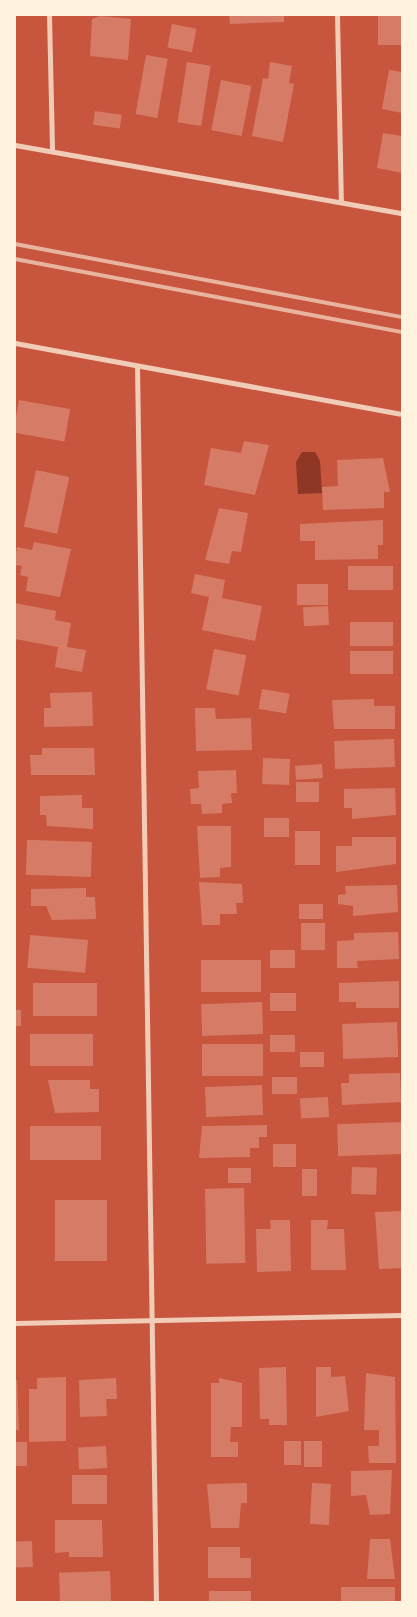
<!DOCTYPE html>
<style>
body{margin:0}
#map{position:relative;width:417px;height:1617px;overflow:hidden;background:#c8553d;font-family:Cabin,sans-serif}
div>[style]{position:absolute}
.water>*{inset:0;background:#8f3625}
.building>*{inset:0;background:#d67c66;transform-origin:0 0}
.minor>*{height:5px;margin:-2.5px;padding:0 2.5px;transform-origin:2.5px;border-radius:2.5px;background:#f1ccb7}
.rail>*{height:4px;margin:-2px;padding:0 2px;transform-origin:2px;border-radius:2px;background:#e9b49f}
span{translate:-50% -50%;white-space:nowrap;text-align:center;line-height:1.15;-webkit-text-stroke:4.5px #fff3e0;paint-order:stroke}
.frame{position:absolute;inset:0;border:16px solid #fff3e0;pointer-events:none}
</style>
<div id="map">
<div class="water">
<div style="clip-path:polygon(302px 452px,315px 452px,320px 461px,322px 493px,298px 494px,296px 462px)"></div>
</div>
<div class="building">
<div style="clip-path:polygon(229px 15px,284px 15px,284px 22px,230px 24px)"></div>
<div style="left:378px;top:15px;width:24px;height:30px"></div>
<div style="clip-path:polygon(100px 16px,131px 19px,128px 60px,90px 56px,92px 19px)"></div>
<div style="left:172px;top:24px;width:25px;height:24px;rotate:11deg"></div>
<div style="left:146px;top:55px;width:22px;height:60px;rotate:10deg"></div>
<div style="left:187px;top:62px;width:24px;height:61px;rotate:9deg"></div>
<div style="clip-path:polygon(270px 62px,292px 66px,289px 83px,294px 84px,283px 142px,252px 136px,263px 78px,268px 79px)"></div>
<div style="clip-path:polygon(389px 70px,402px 72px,402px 113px,382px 109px)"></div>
<div style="left:221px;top:80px;width:31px;height:51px;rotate:11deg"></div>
<div style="left:95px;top:111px;width:27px;height:14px;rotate:8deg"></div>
<div style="clip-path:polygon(383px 133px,402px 136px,402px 173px,377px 168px)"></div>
<div style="left:19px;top:400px;width:52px;height:33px;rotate:10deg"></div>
<div style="clip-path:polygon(244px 441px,269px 445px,255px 495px,204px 485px,211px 448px,241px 453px)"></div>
<div style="clip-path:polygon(383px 458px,390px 492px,384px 492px,384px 508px,323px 510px,322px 487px,338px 486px,337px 460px)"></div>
<div style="left:36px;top:470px;width:34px;height:58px;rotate:12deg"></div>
<div style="clip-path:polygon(219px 508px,248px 513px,241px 552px,232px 551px,229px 564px,205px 560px)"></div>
<div style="clip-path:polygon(383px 520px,383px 545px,378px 545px,378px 559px,315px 560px,315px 541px,300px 541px,300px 524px)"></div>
<div style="clip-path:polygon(34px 542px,71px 549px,60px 597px,26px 591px,28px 577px,20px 575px,22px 566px,15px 565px,15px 557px,17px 547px,32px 550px)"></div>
<div style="left:393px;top:566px;width:24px;height:45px;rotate:90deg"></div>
<div style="clip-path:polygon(195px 574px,225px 580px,222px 598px,262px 606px,255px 641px,202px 630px,209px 597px,191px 593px)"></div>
<div style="left:328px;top:584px;width:21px;height:31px;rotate:90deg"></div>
<div style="clip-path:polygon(15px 603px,56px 611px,55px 620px,71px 623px,67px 647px,86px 650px,82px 672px,55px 667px,58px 647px,15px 639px)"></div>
<div style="left:328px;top:606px;width:19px;height:25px;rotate:87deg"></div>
<div style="left:350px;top:622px;width:43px;height:24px"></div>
<div style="left:214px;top:649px;width:33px;height:41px;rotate:11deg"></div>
<div style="left:393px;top:651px;width:23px;height:43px;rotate:90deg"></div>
<div style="left:262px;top:689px;width:28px;height:20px;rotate:10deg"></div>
<div style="clip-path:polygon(92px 692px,93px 726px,44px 727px,44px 708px,51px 708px,50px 693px)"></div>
<div style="clip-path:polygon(374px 699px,374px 706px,395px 706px,395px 729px,334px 729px,332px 700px)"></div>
<div style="clip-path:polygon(195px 708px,215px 708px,216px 719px,251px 718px,252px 750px,196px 751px)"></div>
<div style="left:394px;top:739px;width:28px;height:60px;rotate:88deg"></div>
<div style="clip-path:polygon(42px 748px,94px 748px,95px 775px,31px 775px,30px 755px,42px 755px)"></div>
<div style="left:263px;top:758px;width:27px;height:26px;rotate:2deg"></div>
<div style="left:322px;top:764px;width:14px;height:27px;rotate:86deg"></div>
<div style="clip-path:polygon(236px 770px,237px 793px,231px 793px,232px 803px,222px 804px,222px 813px,202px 814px,201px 804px,191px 804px,190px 789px,199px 788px,198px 771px)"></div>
<div style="left:296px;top:782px;width:23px;height:20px"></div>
<div style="clip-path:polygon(395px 788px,396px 815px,352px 819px,352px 808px,344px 808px,344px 789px)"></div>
<div style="clip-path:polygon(82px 795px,82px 808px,93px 808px,93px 829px,47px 826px,46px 815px,40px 815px,40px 796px)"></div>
<div style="left:289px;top:818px;width:19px;height:25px;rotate:90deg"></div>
<div style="clip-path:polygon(197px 826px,231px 826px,231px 867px,220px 868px,220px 877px,200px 878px)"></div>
<div style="left:295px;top:831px;width:25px;height:34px"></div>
<div style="clip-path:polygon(352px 837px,396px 837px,396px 864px,336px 872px,336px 846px,352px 846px)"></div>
<div style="left:92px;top:842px;width:35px;height:65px;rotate:92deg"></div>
<div style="clip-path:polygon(199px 882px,242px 884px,243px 903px,236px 903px,237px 914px,220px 914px,220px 925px,202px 925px)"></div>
<div style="clip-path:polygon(397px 885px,398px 912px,353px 916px,353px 906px,338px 904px,338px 895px,346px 894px,345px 886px)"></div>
<div style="clip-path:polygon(86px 888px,86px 897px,95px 897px,96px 919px,52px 920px,46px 906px,31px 906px,31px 889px)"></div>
<div style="left:323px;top:904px;width:15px;height:24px;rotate:90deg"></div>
<div style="left:301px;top:923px;width:24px;height:27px"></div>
<div style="clip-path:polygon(398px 932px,399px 959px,357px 961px,358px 968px,337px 968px,337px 941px,354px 940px,354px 933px)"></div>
<div style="left:88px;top:940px;width:33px;height:58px;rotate:95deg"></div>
<div style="left:270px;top:950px;width:25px;height:18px"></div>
<div style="left:201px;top:960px;width:60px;height:32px"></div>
<div style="clip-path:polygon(399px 981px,399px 1008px,356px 1008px,356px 1002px,339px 1002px,339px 983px)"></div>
<div style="left:97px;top:983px;width:33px;height:64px;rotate:90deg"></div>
<div style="left:270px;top:993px;width:26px;height:18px"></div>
<div style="left:262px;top:1002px;width:32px;height:61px;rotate:88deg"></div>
<div style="left:15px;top:1010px;width:6px;height:16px"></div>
<div style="left:397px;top:1022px;width:35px;height:55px;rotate:88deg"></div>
<div style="left:93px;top:1034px;width:32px;height:63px;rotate:90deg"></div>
<div style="left:270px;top:1035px;width:25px;height:17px"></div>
<div style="left:202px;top:1044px;width:61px;height:32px"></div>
<div style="left:324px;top:1052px;width:15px;height:24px;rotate:90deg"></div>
<div style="clip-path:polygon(400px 1073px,401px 1102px,342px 1105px,341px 1083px,349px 1083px,349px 1074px)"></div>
<div style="left:272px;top:1077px;width:25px;height:17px"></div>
<div style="clip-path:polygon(48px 1080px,90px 1080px,90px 1089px,99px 1089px,99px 1112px,55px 1113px)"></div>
<div style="left:262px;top:1085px;width:30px;height:57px;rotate:88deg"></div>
<div style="left:328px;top:1097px;width:20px;height:28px;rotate:87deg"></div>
<div style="left:401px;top:1122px;width:32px;height:64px;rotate:88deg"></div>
<div style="clip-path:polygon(267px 1125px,267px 1137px,259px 1137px,259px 1148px,250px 1148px,250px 1157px,199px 1158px,202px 1126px)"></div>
<div style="left:101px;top:1126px;width:34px;height:71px;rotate:90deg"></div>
<div style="left:273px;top:1144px;width:23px;height:23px"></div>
<div style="left:352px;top:1167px;width:25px;height:27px;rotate:2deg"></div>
<div style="left:251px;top:1168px;width:15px;height:23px;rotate:90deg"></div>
<div style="left:302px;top:1169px;width:15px;height:27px"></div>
<div style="left:244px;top:1188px;width:75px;height:39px;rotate:89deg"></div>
<div style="left:55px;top:1200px;width:52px;height:61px"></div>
<div style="clip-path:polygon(402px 1211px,402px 1268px,379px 1269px,375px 1212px)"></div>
<div style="clip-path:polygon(270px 1220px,290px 1220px,291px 1271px,257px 1272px,256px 1229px,271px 1229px)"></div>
<div style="clip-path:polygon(311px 1220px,328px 1220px,327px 1229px,344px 1229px,346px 1270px,311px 1270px)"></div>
<div style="clip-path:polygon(286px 1367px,287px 1425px,269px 1425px,269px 1419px,260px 1419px,259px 1368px)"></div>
<div style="clip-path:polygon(316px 1367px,331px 1367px,331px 1377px,345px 1376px,349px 1411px,316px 1417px)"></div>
<div style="clip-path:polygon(366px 1373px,395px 1377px,396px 1463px,369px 1463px,368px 1446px,379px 1446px,379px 1430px,364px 1430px)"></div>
<div style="clip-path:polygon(66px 1377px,66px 1441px,29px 1442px,29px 1389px,37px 1389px,37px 1378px)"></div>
<div style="clip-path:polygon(116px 1378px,117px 1399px,106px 1399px,107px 1416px,80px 1417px,79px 1380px)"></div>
<div style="clip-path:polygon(219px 1378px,242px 1383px,242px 1427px,231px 1427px,230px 1442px,238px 1442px,238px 1457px,211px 1457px,211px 1383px,219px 1383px)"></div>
<div style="clip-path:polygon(15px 1380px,17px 1380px,19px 1430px,15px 1430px)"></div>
<div style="left:284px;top:1441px;width:17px;height:24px"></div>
<div style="left:304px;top:1441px;width:18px;height:26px"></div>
<div style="left:27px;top:1442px;width:24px;height:12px;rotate:90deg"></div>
<div style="left:106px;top:1446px;width:22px;height:28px;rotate:87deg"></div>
<div style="clip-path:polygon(392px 1470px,390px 1514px,370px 1515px,366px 1495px,351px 1496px,351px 1471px)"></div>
<div style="left:72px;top:1475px;width:35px;height:29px"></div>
<div style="clip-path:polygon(247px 1483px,247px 1503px,241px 1503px,239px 1528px,211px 1528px,207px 1484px)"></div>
<div style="left:312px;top:1483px;width:19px;height:41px;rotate:3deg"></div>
<div style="clip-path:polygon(55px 1520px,102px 1520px,103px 1557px,69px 1557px,69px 1552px,55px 1553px)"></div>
<div style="clip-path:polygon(370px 1539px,390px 1539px,395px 1579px,367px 1579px)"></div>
<div style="left:32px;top:1541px;width:26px;height:17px;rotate:88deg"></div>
<div style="clip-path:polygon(208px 1547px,240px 1547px,240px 1558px,251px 1558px,251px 1578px,208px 1578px)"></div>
<div style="left:110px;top:1571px;width:31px;height:51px;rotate:88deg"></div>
<div style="left:395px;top:1587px;width:15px;height:54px;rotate:90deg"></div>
<div style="left:251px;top:1591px;width:11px;height:42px;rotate:90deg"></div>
</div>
<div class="minor">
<div style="left:49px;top:15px;width:136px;rotate:88.7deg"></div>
<div style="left:337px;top:15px;width:187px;rotate:88.8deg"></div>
<div style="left:15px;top:145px;width:393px;rotate:10deg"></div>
<div style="left:15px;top:343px;width:393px;rotate:10.4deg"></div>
<div style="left:137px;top:366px;width:1236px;rotate:89.12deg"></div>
<div style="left:15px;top:1323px;width:387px;rotate:-1.2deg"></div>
</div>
<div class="rail">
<div style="left:15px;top:244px;width:394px;rotate:10.7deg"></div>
<div style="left:15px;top:259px;width:394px;rotate:10.7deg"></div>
</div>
<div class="frame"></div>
</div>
